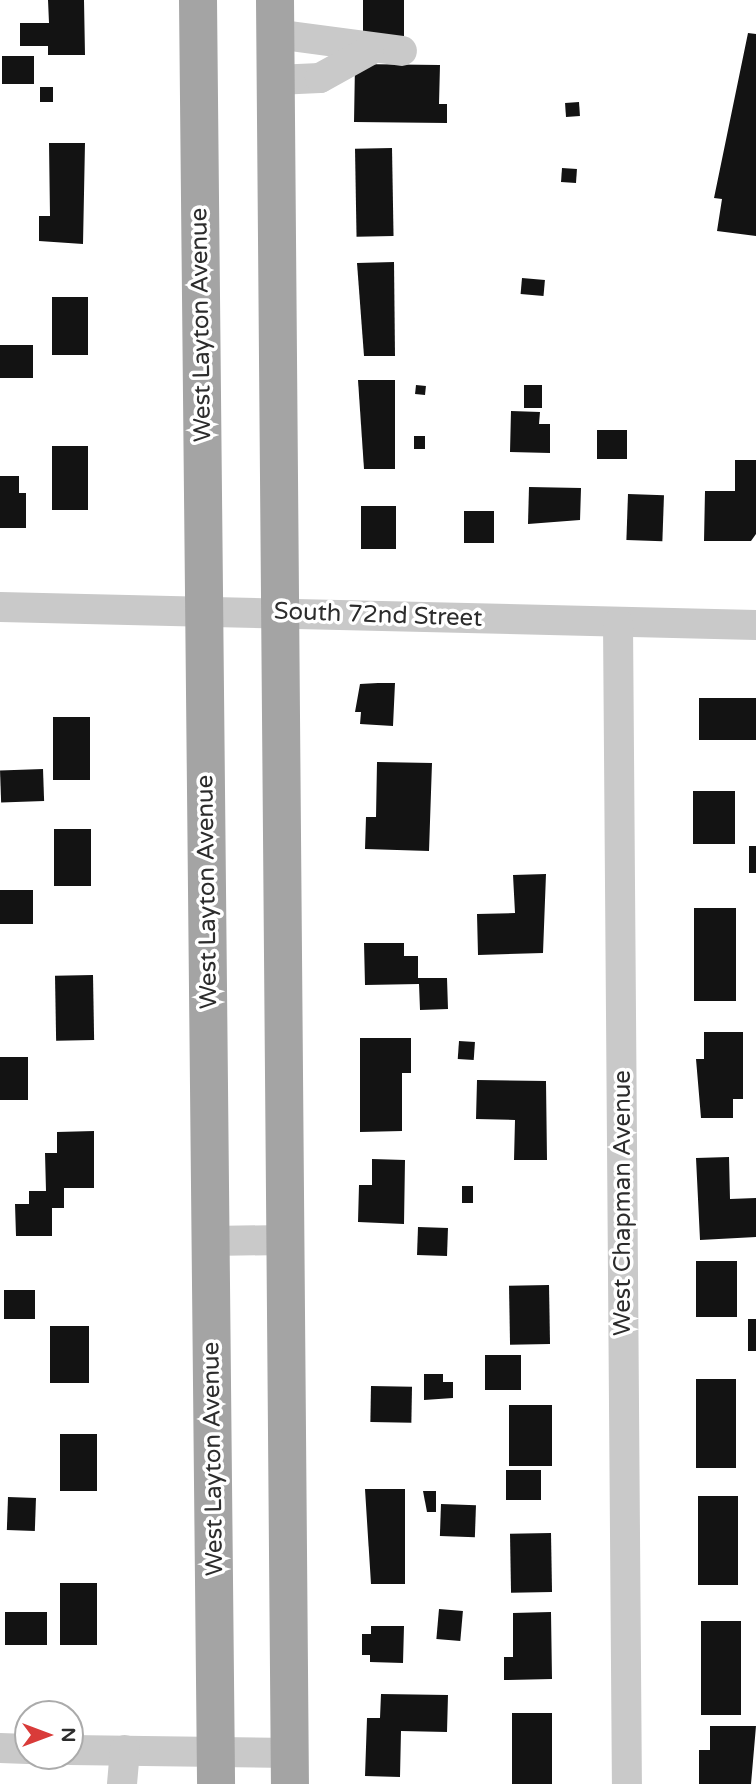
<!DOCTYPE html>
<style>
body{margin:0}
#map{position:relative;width:756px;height:1784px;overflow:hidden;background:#fff;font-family:"Varela Round",sans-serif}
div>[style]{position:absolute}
.building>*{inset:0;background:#131313;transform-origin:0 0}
.minor>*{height:30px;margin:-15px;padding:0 15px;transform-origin:15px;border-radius:15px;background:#c9c9c9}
.major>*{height:38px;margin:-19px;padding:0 19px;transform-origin:19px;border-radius:19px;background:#a4a4a4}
span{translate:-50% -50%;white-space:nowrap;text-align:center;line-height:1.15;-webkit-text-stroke:7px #fff;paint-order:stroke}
.street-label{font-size:24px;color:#2c2c2c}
.north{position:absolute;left:14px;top:1700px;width:70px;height:70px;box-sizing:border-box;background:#fff;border:2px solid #ababab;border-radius:50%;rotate:90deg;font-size:19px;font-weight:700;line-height:28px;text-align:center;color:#2c2c2c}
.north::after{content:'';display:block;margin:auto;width:24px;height:32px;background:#d93b39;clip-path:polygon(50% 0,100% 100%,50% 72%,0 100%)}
</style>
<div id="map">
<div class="building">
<div style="clip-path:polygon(48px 0,84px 0,85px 55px,48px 55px,48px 46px,20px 46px,20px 23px,49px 23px)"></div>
<div style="left:363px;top:0;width:41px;height:41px"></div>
<div style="clip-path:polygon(748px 33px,756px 34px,756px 236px,717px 231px,722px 199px,714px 198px)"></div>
<div style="left:2px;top:56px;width:32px;height:28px"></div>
<div style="clip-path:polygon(355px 64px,440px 65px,439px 104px,447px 104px,447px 123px,354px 122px)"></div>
<div style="left:40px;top:87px;width:13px;height:15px"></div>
<div style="left:579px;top:102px;width:14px;height:14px;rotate:86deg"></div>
<div style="clip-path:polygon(49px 143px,85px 143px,83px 244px,39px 241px,39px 216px,50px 216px)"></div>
<div style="left:392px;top:148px;width:88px;height:37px;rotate:89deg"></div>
<div style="left:562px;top:168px;width:15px;height:14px;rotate:4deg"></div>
<div style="clip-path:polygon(394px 262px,395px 356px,364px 356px,357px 263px)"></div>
<div style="left:522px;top:278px;width:23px;height:16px;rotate:5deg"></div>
<div style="left:52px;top:297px;width:36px;height:58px"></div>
<div style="left:0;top:345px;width:33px;height:33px"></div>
<div style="clip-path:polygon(358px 380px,395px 380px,395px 469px,364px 469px)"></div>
<div style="left:416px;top:385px;width:10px;height:9px;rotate:6deg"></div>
<div style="left:524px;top:385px;width:18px;height:23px"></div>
<div style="clip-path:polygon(511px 411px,540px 412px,539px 424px,550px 424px,550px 453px,510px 452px)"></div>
<div style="left:597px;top:430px;width:30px;height:29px"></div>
<div style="left:414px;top:436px;width:11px;height:13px"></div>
<div style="left:52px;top:446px;width:36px;height:64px"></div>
<div style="clip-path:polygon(735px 460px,756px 460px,756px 534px,751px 541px,704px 541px,705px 491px,735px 491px)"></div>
<div style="clip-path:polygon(0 476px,19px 476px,19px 493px,26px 493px,26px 528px,0 528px)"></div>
<div style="clip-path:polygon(529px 487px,581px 488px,580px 520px,528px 524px)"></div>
<div style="left:628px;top:494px;width:36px;height:46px;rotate:2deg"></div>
<div style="left:361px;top:506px;width:35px;height:43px"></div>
<div style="left:464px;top:511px;width:30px;height:32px"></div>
<div style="clip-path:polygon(378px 683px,395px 683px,393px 726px,360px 724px,361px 712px,355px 712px,360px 684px)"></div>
<div style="left:756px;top:698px;width:42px;height:57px;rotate:90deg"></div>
<div style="left:53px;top:717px;width:37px;height:63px"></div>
<div style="clip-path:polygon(377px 762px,432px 763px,429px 851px,365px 849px,366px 817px,376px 817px)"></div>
<div style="left:43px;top:769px;width:32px;height:43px;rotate:88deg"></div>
<div style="left:693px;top:791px;width:42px;height:53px"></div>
<div style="left:54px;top:829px;width:37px;height:57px"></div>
<div style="left:749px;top:846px;width:7px;height:27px"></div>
<div style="clip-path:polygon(546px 874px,543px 953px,478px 955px,477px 914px,515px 913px,513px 875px)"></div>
<div style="left:33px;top:890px;width:34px;height:33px;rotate:90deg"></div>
<div style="left:694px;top:908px;width:42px;height:93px"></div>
<div style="clip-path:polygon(364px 943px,404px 943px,404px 956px,418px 956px,418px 978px,447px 978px,448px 1009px,420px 1010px,419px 984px,365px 985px)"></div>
<div style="left:93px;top:975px;width:65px;height:38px;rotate:89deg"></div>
<div style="clip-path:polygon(704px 1032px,743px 1032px,743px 1099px,733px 1099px,733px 1118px,701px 1118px,696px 1059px,704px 1059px)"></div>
<div style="clip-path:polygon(360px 1038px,411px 1038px,411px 1073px,402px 1073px,402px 1131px,360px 1132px)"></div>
<div style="left:459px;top:1041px;width:16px;height:18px;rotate:4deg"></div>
<div style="left:0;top:1057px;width:28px;height:43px"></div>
<div style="clip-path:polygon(477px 1080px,546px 1081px,547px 1160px,514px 1160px,515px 1120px,476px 1119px)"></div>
<div style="clip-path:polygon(94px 1131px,94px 1188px,64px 1188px,64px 1208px,52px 1208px,52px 1236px,16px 1236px,15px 1204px,29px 1204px,29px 1191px,46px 1191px,45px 1153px,57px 1153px,57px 1132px)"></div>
<div style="clip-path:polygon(729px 1157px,730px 1199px,756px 1198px,756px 1237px,700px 1240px,696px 1158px)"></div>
<div style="clip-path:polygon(372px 1159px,405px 1160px,404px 1224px,358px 1222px,359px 1185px,372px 1185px)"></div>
<div style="left:462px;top:1186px;width:11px;height:17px"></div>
<div style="left:418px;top:1227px;width:30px;height:28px;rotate:2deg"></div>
<div style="left:737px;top:1261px;width:56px;height:41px;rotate:90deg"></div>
<div style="left:549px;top:1285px;width:59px;height:40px;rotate:89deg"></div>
<div style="left:4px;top:1290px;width:31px;height:29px"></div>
<div style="left:748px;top:1319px;width:8px;height:32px"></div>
<div style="left:50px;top:1326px;width:39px;height:57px"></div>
<div style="left:521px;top:1355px;width:35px;height:36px;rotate:90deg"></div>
<div style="clip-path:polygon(424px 1374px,443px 1374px,443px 1382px,453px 1382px,453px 1398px,424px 1400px)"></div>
<div style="left:696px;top:1379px;width:40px;height:89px"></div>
<div style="left:371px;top:1386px;width:41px;height:36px;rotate:1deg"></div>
<div style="left:509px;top:1405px;width:43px;height:61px"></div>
<div style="left:60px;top:1434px;width:37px;height:57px"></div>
<div style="left:506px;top:1470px;width:35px;height:30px"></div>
<div style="clip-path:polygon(365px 1489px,405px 1489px,405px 1584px,371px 1584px)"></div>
<div style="clip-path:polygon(423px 1491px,436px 1491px,436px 1512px,427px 1512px)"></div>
<div style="left:698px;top:1496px;width:40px;height:89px"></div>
<div style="left:8px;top:1497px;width:28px;height:33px;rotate:2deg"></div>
<div style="left:441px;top:1504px;width:35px;height:32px;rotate:2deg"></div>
<div style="left:551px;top:1533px;width:59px;height:41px;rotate:89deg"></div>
<div style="left:60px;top:1583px;width:37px;height:62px"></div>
<div style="left:439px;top:1609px;width:24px;height:30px;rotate:5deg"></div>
<div style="left:5px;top:1612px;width:42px;height:33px"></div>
<div style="clip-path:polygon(551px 1612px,552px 1679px,504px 1680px,504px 1657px,513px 1657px,513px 1613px)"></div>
<div style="left:701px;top:1621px;width:40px;height:94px"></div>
<div style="clip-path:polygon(371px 1626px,404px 1626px,403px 1663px,370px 1662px,370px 1655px,362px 1655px,362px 1634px,371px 1634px)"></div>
<div style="clip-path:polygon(381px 1694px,448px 1695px,447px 1732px,401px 1731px,400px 1777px,365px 1776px,367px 1718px,380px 1718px)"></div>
<div style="left:512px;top:1713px;width:40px;height:71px"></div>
<div style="clip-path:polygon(710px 1726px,756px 1726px,751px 1784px,699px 1784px,699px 1750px,710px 1750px)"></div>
</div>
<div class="minor">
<div style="left:275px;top:34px;width:128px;rotate:7.6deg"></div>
<div style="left:276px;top:80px;width:44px;rotate:-2.6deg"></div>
<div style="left:320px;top:78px;width:56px;rotate:-28.9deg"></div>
<div style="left:0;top:607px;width:756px;rotate:1.36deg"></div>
<div style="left:618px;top:623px;width:1161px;rotate:89.56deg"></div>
<div style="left:210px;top:1241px;width:76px;rotate:-0.8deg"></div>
<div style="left:0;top:1748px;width:28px;rotate:2deg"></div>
<div style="left:70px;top:1750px;width:220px;rotate:0.8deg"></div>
<div style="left:122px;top:1784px;width:34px;rotate:-85deg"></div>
</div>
<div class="major">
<div style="left:198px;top:0;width:1784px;rotate:89.42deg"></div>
<div style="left:275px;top:0;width:1784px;rotate:89.52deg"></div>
</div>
<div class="street-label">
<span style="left:201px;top:325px;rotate:-91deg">West Layton Avenue</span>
<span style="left:378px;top:615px;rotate:2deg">South 72nd Street</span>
<span style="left:207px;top:892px;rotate:-91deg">West Layton Avenue</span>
<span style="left:623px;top:1203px;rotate:-90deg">West Chapman Avenue</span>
<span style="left:213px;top:1459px;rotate:-91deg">West Layton Avenue</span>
</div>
<div class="north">N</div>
</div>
